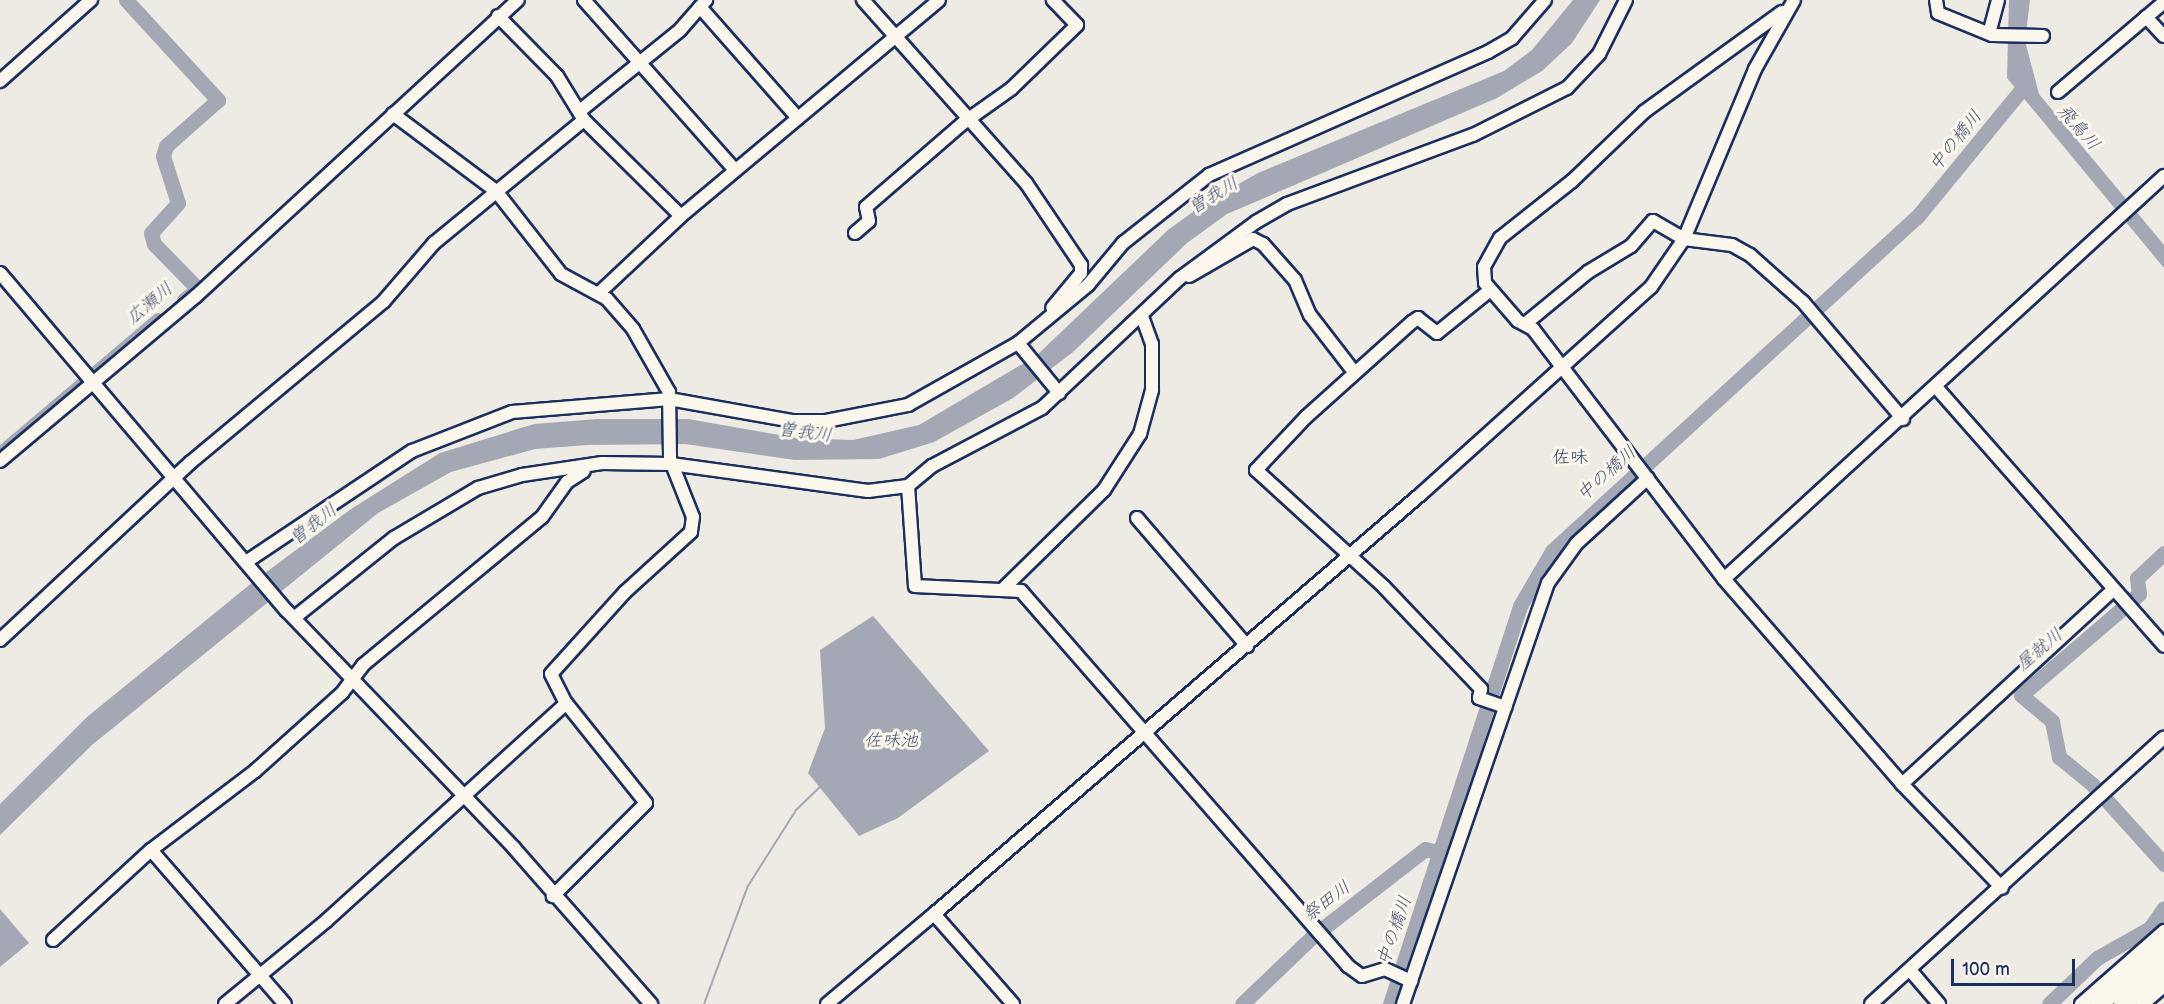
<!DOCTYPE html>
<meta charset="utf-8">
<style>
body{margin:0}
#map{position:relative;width:2164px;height:1004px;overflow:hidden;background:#eeebe4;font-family:"Balsamiq Sans","Klee One",sans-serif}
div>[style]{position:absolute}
.water>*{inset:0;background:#a3a8b4}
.stream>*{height:2px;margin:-1px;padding:0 1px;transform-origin:1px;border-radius:1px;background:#a3a8b4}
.river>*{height:15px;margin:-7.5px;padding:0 7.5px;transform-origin:7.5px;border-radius:7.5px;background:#a3a8b4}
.roads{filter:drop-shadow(2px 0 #1b2f5e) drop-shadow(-2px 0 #1b2f5e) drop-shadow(0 2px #1b2f5e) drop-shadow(0 -2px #1b2f5e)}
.minor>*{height:12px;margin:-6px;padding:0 6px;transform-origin:6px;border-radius:6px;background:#fbf7ec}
.highway>*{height:18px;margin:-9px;padding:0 9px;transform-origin:9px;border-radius:9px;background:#fbf7ec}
span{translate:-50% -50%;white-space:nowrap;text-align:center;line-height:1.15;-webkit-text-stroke:6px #fbf7ec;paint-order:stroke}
.water-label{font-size:18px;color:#445378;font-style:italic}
.neighbourhood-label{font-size:18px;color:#1b2f5e}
.scale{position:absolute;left:1951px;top:959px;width:124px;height:27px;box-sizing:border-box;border:3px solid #1b2f5e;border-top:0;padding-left:8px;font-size:18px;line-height:21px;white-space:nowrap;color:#1b2f5e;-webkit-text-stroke:4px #fbf7ec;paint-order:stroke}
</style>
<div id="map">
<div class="water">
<div style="clip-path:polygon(1573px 0,1600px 0,1572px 43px,1542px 71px,1497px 98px,1227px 214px,1187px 243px,1073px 352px,1013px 398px,934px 442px,879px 459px,795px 460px,685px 444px,587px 445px,535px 449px,451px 472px,378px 513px,92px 745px,0 835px,0 804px,87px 717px,253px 582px,351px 509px,440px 453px,534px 424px,597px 419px,688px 419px,796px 438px,853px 440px,919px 425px,1036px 356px,1168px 230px,1205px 203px,1258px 173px,1504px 71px,1532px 50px)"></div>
<div style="clip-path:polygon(2009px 0,2030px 0,2025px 41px,2039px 94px,2164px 245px,2164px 268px,2007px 78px)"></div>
<div style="clip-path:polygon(873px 616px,989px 751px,898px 818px,859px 836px,808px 773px,825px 728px,820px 650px)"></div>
<div style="clip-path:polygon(0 909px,29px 943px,0 967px)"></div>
</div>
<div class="stream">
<div style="left:704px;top:1004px;width:126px;rotate:-69.6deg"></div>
<div style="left:748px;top:886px;width:90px;rotate:-57.7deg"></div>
<div style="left:796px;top:810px;width:36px;rotate:-44deg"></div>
</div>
<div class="river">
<div style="left:126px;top:0;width:136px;rotate:47.4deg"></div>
<div style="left:218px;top:100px;width:69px;rotate:138.5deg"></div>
<div style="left:166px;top:146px;width:10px;rotate:107deg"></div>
<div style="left:163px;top:156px;width:49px;rotate:72.3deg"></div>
<div style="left:178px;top:203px;width:40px;rotate:132deg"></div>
<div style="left:151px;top:233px;width:11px;rotate:75deg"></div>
<div style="left:154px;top:244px;width:63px;rotate:45.6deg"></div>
<div style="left:198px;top:289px;width:18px;rotate:142deg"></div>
<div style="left:0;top:454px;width:207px;rotate:-40.3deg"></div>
<div style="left:2164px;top:553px;width:37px;rotate:137deg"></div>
<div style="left:2137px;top:578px;width:16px;rotate:83deg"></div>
<div style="left:2139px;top:594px;width:155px;rotate:139.4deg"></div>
<div style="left:2021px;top:695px;width:40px;rotate:40deg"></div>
<div style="left:2052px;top:721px;width:37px;rotate:79deg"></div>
<div style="left:2059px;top:757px;width:43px;rotate:39.3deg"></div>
<div style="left:2092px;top:784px;width:108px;rotate:48deg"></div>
<div style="left:1242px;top:1004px;width:98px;rotate:-43.8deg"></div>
<div style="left:1313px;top:936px;width:142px;rotate:-37.8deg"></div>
<div style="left:1425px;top:849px;width:18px;rotate:13deg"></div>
<div style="left:1390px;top:1004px;width:419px;rotate:-71.9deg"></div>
<div style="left:1520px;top:606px;width:64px;rotate:-59.8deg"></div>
<div style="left:1552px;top:551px;width:495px;rotate:-42.5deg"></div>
<div style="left:1917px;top:217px;width:172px;rotate:-50.7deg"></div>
<div style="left:2049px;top:1004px;width:66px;rotate:-43.8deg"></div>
<div style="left:2097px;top:958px;width:61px;rotate:-29.5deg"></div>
<div style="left:2150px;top:928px;width:24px;rotate:-55deg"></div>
</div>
<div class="roads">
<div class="minor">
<div style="left:584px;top:0;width:227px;rotate:48.4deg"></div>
<div style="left:863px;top:0;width:245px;rotate:48.3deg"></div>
<div style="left:1026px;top:183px;width:99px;rotate:56.1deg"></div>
<div style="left:1081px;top:265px;width:8px;rotate:90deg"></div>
<div style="left:1081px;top:273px;width:45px;rotate:129.6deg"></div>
<div style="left:1936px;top:0;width:13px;rotate:81deg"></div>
<div style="left:1938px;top:13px;width:58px;rotate:22.2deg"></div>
<div style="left:1992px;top:35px;width:51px;rotate:1.1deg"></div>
<div style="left:700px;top:7px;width:148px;rotate:48.6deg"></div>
<div style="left:1782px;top:12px;width:170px;rotate:144.1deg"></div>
<div style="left:1644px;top:112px;width:100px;rotate:136.2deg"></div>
<div style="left:1572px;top:181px;width:92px;rotate:141.6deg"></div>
<div style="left:1500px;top:238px;width:33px;rotate:119deg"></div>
<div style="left:1484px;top:267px;width:16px;rotate:86deg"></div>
<div style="left:1485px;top:283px;width:50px;rotate:49deg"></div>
<div style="left:1518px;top:321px;width:17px;rotate:28deg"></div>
<div style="left:1533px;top:329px;width:315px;rotate:52.6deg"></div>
<div style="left:1724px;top:579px;width:271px;rotate:49deg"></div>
<div style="left:1902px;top:784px;width:144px;rotate:46.1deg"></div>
<div style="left:498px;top:16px;width:84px;rotate:45.5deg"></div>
<div style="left:557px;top:76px;width:52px;rotate:58.5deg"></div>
<div style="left:584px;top:120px;width:136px;rotate:44.7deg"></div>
<div style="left:2146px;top:17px;width:26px;rotate:47deg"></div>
<div style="left:1990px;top:30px;width:31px;rotate:-75deg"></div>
<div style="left:0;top:81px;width:122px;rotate:-41.7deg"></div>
<div style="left:2058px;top:92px;width:139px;rotate:-40.3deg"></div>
<div style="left:581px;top:110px;width:127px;rotate:-38.9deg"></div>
<div style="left:680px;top:30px;width:40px;rotate:-49deg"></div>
<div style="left:393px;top:114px;width:129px;rotate:36.8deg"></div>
<div style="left:496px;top:191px;width:105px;rotate:51.9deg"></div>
<div style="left:561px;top:274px;width:52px;rotate:28.5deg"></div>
<div style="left:607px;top:299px;width:40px;rotate:49deg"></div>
<div style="left:633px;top:329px;width:73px;rotate:60.3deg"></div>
<div style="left:669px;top:392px;width:67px;rotate:89.1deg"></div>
<div style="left:670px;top:459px;width:62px;rotate:68.4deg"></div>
<div style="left:693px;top:517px;width:15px;rotate:98deg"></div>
<div style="left:691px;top:532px;width:89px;rotate:137.7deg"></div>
<div style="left:625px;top:592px;width:110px;rotate:132.1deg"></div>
<div style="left:551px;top:674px;width:33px;rotate:63deg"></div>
<div style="left:566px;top:703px;width:128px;rotate:51.3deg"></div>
<div style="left:646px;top:803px;width:132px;rotate:135deg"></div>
<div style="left:855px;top:233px;width:18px;rotate:-41deg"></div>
<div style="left:869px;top:221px;width:14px;rotate:-102deg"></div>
<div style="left:866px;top:207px;width:128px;rotate:-40.9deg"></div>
<div style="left:963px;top:123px;width:59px;rotate:-35.3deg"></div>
<div style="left:1011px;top:89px;width:92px;rotate:-44.1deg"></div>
<div style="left:1077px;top:25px;width:35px;rotate:-134deg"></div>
<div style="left:0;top:273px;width:443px;rotate:49.7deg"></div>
<div style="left:287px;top:611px;width:328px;rotate:46.2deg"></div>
<div style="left:514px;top:848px;width:208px;rotate:48.7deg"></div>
<div style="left:1189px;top:276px;width:74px;rotate:-30deg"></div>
<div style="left:1253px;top:239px;width:11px;rotate:27deg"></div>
<div style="left:1263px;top:244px;width:48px;rotate:48.4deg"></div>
<div style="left:1295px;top:280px;width:38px;rotate:67deg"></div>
<div style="left:1310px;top:315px;width:72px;rotate:52.3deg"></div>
<div style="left:1489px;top:291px;width:67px;rotate:141.1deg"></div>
<div style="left:1437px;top:333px;width:24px;rotate:-142deg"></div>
<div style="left:1418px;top:318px;width:7px;rotate:146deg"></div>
<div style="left:1412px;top:322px;width:142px;rotate:138.1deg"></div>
<div style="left:1306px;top:417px;width:73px;rotate:133.3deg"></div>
<div style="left:1256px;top:470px;width:173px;rotate:42.4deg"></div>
<div style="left:1384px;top:587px;width:141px;rotate:46.4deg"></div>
<div style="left:1481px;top:689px;width:9px;rotate:103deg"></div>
<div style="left:1479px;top:698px;width:28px;rotate:19deg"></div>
<div style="left:599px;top:293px;width:112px;rotate:-43.2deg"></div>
<div style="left:681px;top:216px;width:336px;rotate:-39.9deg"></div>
<div style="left:1525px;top:324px;width:82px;rotate:-39.5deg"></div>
<div style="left:1588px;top:272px;width:50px;rotate:-31.2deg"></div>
<div style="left:1631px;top:246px;width:33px;rotate:-49deg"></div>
<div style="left:1653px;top:221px;width:36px;rotate:30deg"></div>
<div style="left:1684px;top:239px;width:48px;rotate:7.1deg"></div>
<div style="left:1732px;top:245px;width:21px;rotate:29deg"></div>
<div style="left:1750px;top:255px;width:71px;rotate:41.6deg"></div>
<div style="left:1803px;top:302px;width:154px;rotate:49.5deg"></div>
<div style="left:1018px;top:343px;width:65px;rotate:50.6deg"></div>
<div style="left:1936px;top:387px;width:345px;rotate:48.6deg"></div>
<div style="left:0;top:461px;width:256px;rotate:-40.1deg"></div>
<div style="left:196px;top:296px;width:437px;rotate:-42.6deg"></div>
<div style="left:908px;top:486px;width:100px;rotate:86deg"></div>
<div style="left:915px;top:586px;width:106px;rotate:2.7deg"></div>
<div style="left:1021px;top:591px;width:498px;rotate:48.9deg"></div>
<div style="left:1348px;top:966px;width:17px;rotate:36deg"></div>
<div style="left:1362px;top:976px;width:24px;rotate:-17deg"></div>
<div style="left:1385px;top:969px;width:29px;rotate:25deg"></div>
<div style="left:1137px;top:518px;width:169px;rotate:49.3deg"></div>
<div style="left:246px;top:562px;width:200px;rotate:-33.8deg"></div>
<div style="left:412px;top:451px;width:107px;rotate:-21.3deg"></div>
<div style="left:512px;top:412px;width:158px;rotate:-4.7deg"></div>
<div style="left:669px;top:399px;width:126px;rotate:10.1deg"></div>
<div style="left:793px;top:421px;width:33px"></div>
<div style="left:826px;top:421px;width:84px;rotate:-11deg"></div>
<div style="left:908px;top:405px;width:126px;rotate:-29.4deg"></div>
<div style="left:1018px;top:343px;width:91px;rotate:-39.6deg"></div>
<div style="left:1088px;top:285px;width:55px;rotate:-50.2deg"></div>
<div style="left:1123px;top:243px;width:110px;rotate:-38.3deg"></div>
<div style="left:1209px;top:175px;width:305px;rotate:-23.8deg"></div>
<div style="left:1488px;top:52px;width:28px;rotate:-30deg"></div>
<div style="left:1512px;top:38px;width:50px;rotate:-49deg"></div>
<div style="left:1724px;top:579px;width:597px;rotate:-42.49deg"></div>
<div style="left:1004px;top:588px;width:140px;rotate:-44.4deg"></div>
<div style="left:1104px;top:490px;width:67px;rotate:-57.3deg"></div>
<div style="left:1140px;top:434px;width:46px;rotate:-74.7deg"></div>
<div style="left:1152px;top:390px;width:46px;rotate:-90deg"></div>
<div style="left:1152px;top:344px;width:30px;rotate:-110deg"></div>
<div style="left:294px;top:618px;width:128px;rotate:-38.7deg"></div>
<div style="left:394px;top:538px;width:98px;rotate:-30.8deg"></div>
<div style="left:478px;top:488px;width:46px;rotate:-16.5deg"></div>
<div style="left:522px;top:475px;width:81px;rotate:-8.5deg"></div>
<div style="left:602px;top:463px;width:69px;rotate:0.8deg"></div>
<div style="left:671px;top:464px;width:199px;rotate:7.8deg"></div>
<div style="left:868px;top:491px;width:40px;rotate:-7.1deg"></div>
<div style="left:908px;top:486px;width:31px;rotate:-40deg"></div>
<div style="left:932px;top:466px;width:124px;rotate:-27.8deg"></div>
<div style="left:1042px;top:408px;width:190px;rotate:-43.3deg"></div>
<div style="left:1180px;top:278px;width:94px;rotate:-36.4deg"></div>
<div style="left:1256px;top:222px;width:36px;rotate:-30deg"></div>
<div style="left:1287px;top:204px;width:198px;rotate:-20.4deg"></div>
<div style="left:1473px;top:135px;width:105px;rotate:-26.6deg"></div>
<div style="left:1567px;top:88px;width:47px;rotate:-46.7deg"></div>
<div style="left:1599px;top:54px;width:60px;rotate:-63.4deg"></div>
<div style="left:0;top:640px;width:261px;rotate:-43deg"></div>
<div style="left:191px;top:462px;width:251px;rotate:-39.8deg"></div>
<div style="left:384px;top:301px;width:77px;rotate:-49.2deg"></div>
<div style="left:434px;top:243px;width:194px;rotate:-39.4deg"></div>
<div style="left:1902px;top:784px;width:285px;rotate:-42.6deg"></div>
<div style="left:151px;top:850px;width:204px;rotate:49deg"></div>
<div style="left:934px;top:914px;width:643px;rotate:-40.78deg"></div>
<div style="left:1421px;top:494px;width:309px;rotate:-42deg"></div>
<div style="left:1651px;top:287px;width:58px;rotate:-55.5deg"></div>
<div style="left:1684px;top:239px;width:184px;rotate:-67.3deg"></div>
<div style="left:1755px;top:69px;width:79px;rotate:-60.5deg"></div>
<div style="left:53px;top:940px;width:133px;rotate:-42.6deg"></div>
<div style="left:151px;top:850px;width:131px;rotate:-37.2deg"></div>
<div style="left:255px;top:771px;width:117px;rotate:-41.9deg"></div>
<div style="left:342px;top:693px;width:35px;rotate:-53deg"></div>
<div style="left:363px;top:665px;width:232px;rotate:-39.6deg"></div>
<div style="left:542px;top:517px;width:43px;rotate:-54.5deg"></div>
<div style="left:567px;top:482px;width:20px;rotate:-33deg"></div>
<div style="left:1910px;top:970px;width:45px;rotate:49.5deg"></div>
<div style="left:225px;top:1004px;width:131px;rotate:-39.4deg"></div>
<div style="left:326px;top:921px;width:324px;rotate:-42.2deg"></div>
<div style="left:827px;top:1004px;width:140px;rotate:-40.1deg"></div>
<div style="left:934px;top:914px;width:120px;rotate:48.7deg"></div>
<div style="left:1403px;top:1004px;width:445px;rotate:-71deg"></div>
<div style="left:1548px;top:583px;width:49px;rotate:-54.1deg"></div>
<div style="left:1577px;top:543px;width:96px;rotate:-42.5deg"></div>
<div style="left:1871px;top:1004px;width:396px;rotate:-42.3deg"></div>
<div style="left:2081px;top:1004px;width:111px;rotate:-41.3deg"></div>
<div style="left:2143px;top:1004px;width:28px;rotate:-41deg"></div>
</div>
<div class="highway">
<div style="left:2099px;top:1004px;width:86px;rotate:-41.2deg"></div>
<div style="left:2123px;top:1004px;width:55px;rotate:-41.3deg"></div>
</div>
</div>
<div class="water-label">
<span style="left:2078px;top:128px;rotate:49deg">飛鳥川</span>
<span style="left:1956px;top:141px;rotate:-51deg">中の橋川</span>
<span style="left:1214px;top:196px;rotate:-31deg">曽我川</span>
<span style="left:150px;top:304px;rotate:-40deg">広瀬川</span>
<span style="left:805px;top:433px;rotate:7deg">曽我川</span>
<span style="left:1607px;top:474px;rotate:-42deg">中の橋川</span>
<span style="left:314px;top:525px;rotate:-38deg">曽我川</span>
<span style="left:2040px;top:650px;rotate:-40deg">屋就川</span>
<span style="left:891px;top:741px">佐味池</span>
<span style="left:1327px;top:902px;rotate:-37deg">祭田川</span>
<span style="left:1395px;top:931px;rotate:-71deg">中の橋川</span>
</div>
<div class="neighbourhood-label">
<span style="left:1570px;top:458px">佐味</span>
</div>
<div class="scale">100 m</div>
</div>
